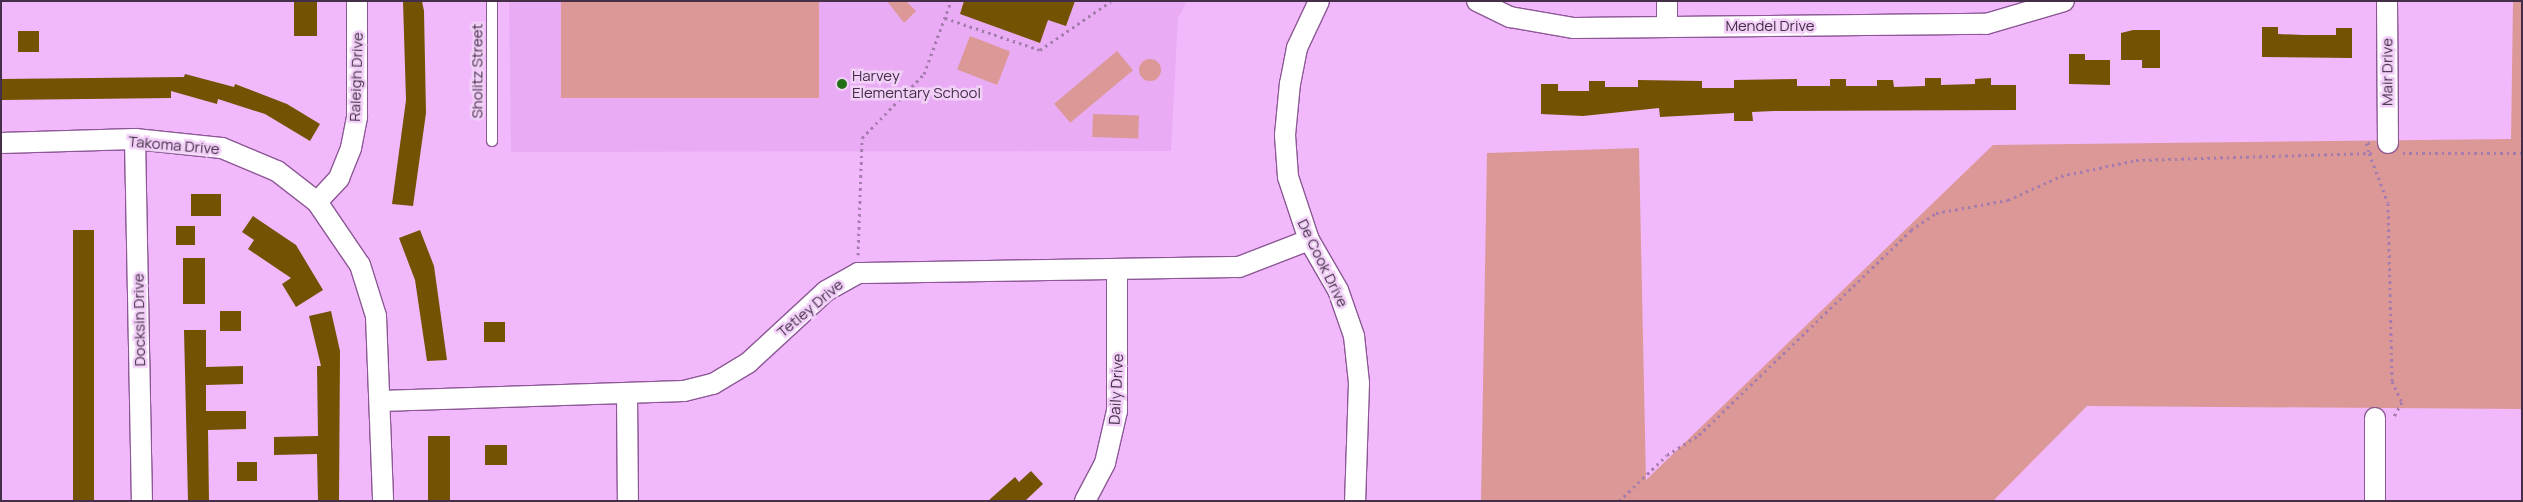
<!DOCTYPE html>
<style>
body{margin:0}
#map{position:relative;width:2523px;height:502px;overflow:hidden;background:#f1b9fc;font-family:Manrope,sans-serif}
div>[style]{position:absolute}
.built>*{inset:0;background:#e9acf4}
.green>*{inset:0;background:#dc9896;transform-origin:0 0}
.round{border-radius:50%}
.building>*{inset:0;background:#735201;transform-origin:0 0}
.path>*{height:3px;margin-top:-1.5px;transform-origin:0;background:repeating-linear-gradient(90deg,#a67cae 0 2.5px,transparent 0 6.5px)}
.roads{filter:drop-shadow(1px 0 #8c5895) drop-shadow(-1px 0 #8c5895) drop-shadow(0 1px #8c5895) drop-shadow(0 -1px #8c5895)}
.lane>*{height:10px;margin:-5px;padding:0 5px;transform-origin:5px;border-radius:5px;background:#fff}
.street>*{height:20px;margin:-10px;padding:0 10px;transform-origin:10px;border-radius:10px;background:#fff}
.dots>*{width:14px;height:14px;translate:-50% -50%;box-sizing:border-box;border:2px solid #f2d0f8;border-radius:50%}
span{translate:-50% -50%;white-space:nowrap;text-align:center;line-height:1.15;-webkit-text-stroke:5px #f2d0f8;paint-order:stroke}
.street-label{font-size:15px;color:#442e48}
.poi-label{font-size:15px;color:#442e48}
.left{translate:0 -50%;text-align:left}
.frame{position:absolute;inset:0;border:2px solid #442e48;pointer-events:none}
</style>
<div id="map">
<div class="built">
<div style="clip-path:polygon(509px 1px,1187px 1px,1178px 18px,1171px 151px,511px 152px)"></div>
</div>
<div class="green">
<div style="left:561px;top:1px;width:258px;height:97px"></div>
<div style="clip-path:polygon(887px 1px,906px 1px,916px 11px,904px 23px)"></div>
<div style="clip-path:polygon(2513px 1px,2522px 1px,2522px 138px,2518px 139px,2522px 139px,2522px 409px,2087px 406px,1993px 501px,1481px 501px,1487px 153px,1639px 148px,1646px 480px,1993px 145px,2511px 139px)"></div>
<div style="left:970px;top:36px;width:43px;height:36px;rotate:21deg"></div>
<div style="left:1117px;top:51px;width:25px;height:82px;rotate:50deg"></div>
<div class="round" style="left:1139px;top:59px;width:22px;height:22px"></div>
<div style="left:1093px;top:114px;width:46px;height:23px;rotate:2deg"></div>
</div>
<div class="building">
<div style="left:294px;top:1px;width:23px;height:35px"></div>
<div style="clip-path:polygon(403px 1px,422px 1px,424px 11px,426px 113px,413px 206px,392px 204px,406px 100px)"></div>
<div style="clip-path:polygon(964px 1px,1075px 1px,1066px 26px,1048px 20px,1040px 43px,960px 14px)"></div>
<div style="clip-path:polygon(2262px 27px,2278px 27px,2278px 34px,2304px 35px,2336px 35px,2336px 28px,2352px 28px,2352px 58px,2262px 57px)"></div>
<div style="clip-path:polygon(2133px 30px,2160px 30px,2160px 68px,2142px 68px,2142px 60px,2121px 60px,2121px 33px)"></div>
<div style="left:18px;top:31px;width:21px;height:21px"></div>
<div style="clip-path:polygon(2069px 54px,2085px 54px,2085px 60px,2110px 60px,2110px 85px,2069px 84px)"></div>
<div style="clip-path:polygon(185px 74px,234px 87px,235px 84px,287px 104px,320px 124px,310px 141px,265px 114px,218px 99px,217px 104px,171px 91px,171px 98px,1px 100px,1px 79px,184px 77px)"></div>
<div style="clip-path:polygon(1925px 78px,1941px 78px,1941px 85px,1975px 84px,1975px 79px,1991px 78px,1991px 85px,2016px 85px,2016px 110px,1774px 111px,1752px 112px,1753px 121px,1734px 121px,1734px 113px,1660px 117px,1659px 108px,1583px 116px,1541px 114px,1541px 84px,1558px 84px,1558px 91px,1589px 91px,1589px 81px,1605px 81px,1605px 87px,1638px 87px,1638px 80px,1702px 81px,1702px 88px,1734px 88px,1734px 80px,1797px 79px,1797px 86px,1830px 86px,1830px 79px,1846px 79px,1846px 86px,1877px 86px,1877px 80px,1893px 80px,1894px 87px,1925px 86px)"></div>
<div style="left:191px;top:194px;width:30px;height:22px"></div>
<div style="clip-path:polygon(253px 216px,296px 245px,323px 290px,296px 307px,282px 284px,291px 278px,248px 249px,254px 240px,242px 232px)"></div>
<div style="left:176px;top:226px;width:19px;height:19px"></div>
<div style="left:73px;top:230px;width:21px;height:271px"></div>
<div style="clip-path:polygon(420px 230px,434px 266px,447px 360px,427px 361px,415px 280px,399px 238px)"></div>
<div style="left:183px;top:258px;width:22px;height:46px"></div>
<div style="left:220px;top:311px;width:21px;height:20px"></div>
<div style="clip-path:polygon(331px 311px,340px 351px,339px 501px,318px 501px,317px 454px,274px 455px,274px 437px,318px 436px,317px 366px,321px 366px,309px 316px)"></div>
<div style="left:484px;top:322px;width:21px;height:20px"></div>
<div style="clip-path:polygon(184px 330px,206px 330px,206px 367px,243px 366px,243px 384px,206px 385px,206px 411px,246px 411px,246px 429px,208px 430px,209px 501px,188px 501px)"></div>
<div style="left:428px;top:436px;width:22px;height:65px"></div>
<div style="left:485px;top:445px;width:22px;height:20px"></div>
<div style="left:237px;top:462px;width:20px;height:19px"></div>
<div style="clip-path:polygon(1031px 471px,1043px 484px,1025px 501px,988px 501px,1015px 477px,1019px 482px)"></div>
</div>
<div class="path">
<div style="left:945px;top:18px;width:100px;rotate:18.6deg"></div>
<div style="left:1040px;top:50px;width:86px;rotate:-34.6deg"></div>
<div style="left:2370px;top:143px;width:4px;rotate:180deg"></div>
<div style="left:2366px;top:143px;width:10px;rotate:73deg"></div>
<div style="left:2369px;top:153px;width:53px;rotate:69.2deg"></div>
<div style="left:2388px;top:203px;width:178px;rotate:88.7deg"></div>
<div style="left:2392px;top:381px;width:23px;rotate:65deg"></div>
<div style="left:2402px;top:402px;width:18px;rotate:119deg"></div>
<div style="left:2403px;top:153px;width:119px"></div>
<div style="left:858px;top:255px;width:117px;rotate:-88deg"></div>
<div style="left:862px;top:138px;width:89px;rotate:-45.9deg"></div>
<div style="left:924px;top:74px;width:78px;rotate:-69.7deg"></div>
<div style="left:1619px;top:501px;width:66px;rotate:-43.8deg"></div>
<div style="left:1667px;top:455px;width:38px;rotate:-32deg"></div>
<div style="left:1699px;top:435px;width:295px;rotate:-44deg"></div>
<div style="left:1911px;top:230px;width:30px;rotate:-34deg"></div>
<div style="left:1936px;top:213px;width:73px;rotate:-10.2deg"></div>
<div style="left:2008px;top:200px;width:58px;rotate:-24.4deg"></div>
<div style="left:2061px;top:176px;width:77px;rotate:-12deg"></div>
<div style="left:2136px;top:160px;width:239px;rotate:-1.7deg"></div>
</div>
<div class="roads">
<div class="lane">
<div style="left:492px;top:1px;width:140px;rotate:90deg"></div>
</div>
<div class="street">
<div style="left:1319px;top:1px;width:52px;rotate:115.1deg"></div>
<div style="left:1297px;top:48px;width:36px;rotate:101deg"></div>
<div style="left:1290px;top:83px;width:52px;rotate:95.5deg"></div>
<div style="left:1285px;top:135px;width:42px;rotate:85.9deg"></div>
<div style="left:1288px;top:177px;width:66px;rotate:71.6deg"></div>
<div style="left:1309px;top:240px;width:58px;rotate:59.9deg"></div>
<div style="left:1338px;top:290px;width:49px;rotate:70.8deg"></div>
<div style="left:1354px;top:336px;width:47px;rotate:83.9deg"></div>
<div style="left:1359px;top:383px;width:118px;rotate:91.9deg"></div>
<div style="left:1477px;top:1px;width:37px;rotate:26deg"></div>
<div style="left:1510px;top:17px;width:65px;rotate:9.8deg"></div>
<div style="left:1574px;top:28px;width:412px;rotate:-0.6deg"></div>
<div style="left:1986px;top:24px;width:81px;rotate:-16.4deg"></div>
<div style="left:1667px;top:1px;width:26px;rotate:90deg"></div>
<div style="left:2387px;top:1px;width:142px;rotate:89.6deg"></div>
<div style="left:135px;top:139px;width:362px;rotate:88.9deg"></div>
<div style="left:1px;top:143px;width:134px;rotate:-1.7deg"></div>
<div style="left:135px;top:139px;width:87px;rotate:5.9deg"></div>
<div style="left:222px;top:148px;width:60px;rotate:22.7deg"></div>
<div style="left:277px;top:171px;width:51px;rotate:37.8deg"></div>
<div style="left:317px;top:202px;width:76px;rotate:55.7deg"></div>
<div style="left:360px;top:265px;width:53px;rotate:72.6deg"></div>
<div style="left:376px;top:316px;width:185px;rotate:87.8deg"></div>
<div style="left:317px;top:202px;width:33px;rotate:-47deg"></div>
<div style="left:339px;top:178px;width:32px;rotate:-68deg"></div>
<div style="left:351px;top:148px;width:32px;rotate:-79deg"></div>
<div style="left:357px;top:117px;width:116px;rotate:-90deg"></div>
<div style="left:627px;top:394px;width:107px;rotate:89.5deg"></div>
<div style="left:381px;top:401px;width:303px;rotate:-1.9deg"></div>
<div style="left:684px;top:391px;width:30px;rotate:-14deg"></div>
<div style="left:713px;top:384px;width:41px;rotate:-31deg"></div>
<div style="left:748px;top:363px;width:106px;rotate:-42.7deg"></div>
<div style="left:826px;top:291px;width:37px;rotate:-29deg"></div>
<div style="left:858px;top:273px;width:381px;rotate:-0.9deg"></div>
<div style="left:1239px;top:267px;width:75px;rotate:-21.1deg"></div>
<div style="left:2375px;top:418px;width:83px;rotate:90deg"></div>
<div style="left:1085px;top:501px;width:43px;rotate:-62.2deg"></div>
<div style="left:1105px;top:463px;width:53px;rotate:-77deg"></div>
<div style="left:1117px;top:411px;width:141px;rotate:-90deg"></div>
</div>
</div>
<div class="dots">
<div style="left:842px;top:84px;background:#227015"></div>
</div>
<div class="street-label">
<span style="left:1770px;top:26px">Mendel Drive</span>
<span style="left:477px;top:71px;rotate:-90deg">Sholitz Street</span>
<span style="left:2387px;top:72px;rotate:-90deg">Mair Drive</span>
<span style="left:356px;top:77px;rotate:-88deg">Raleigh Drive</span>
<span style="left:174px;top:145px;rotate:5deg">Takoma Drive</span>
<span style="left:1323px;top:263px;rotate:64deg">De Cook Drive</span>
<span style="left:810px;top:308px;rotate:-40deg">Tetley Drive</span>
<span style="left:139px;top:320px;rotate:-91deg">Docksin Drive</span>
<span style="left:1116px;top:389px;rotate:-87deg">Daily Drive</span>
</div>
<div class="poi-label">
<span class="left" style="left:852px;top:84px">Harvey<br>Elementary School</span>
</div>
<div class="frame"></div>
</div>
